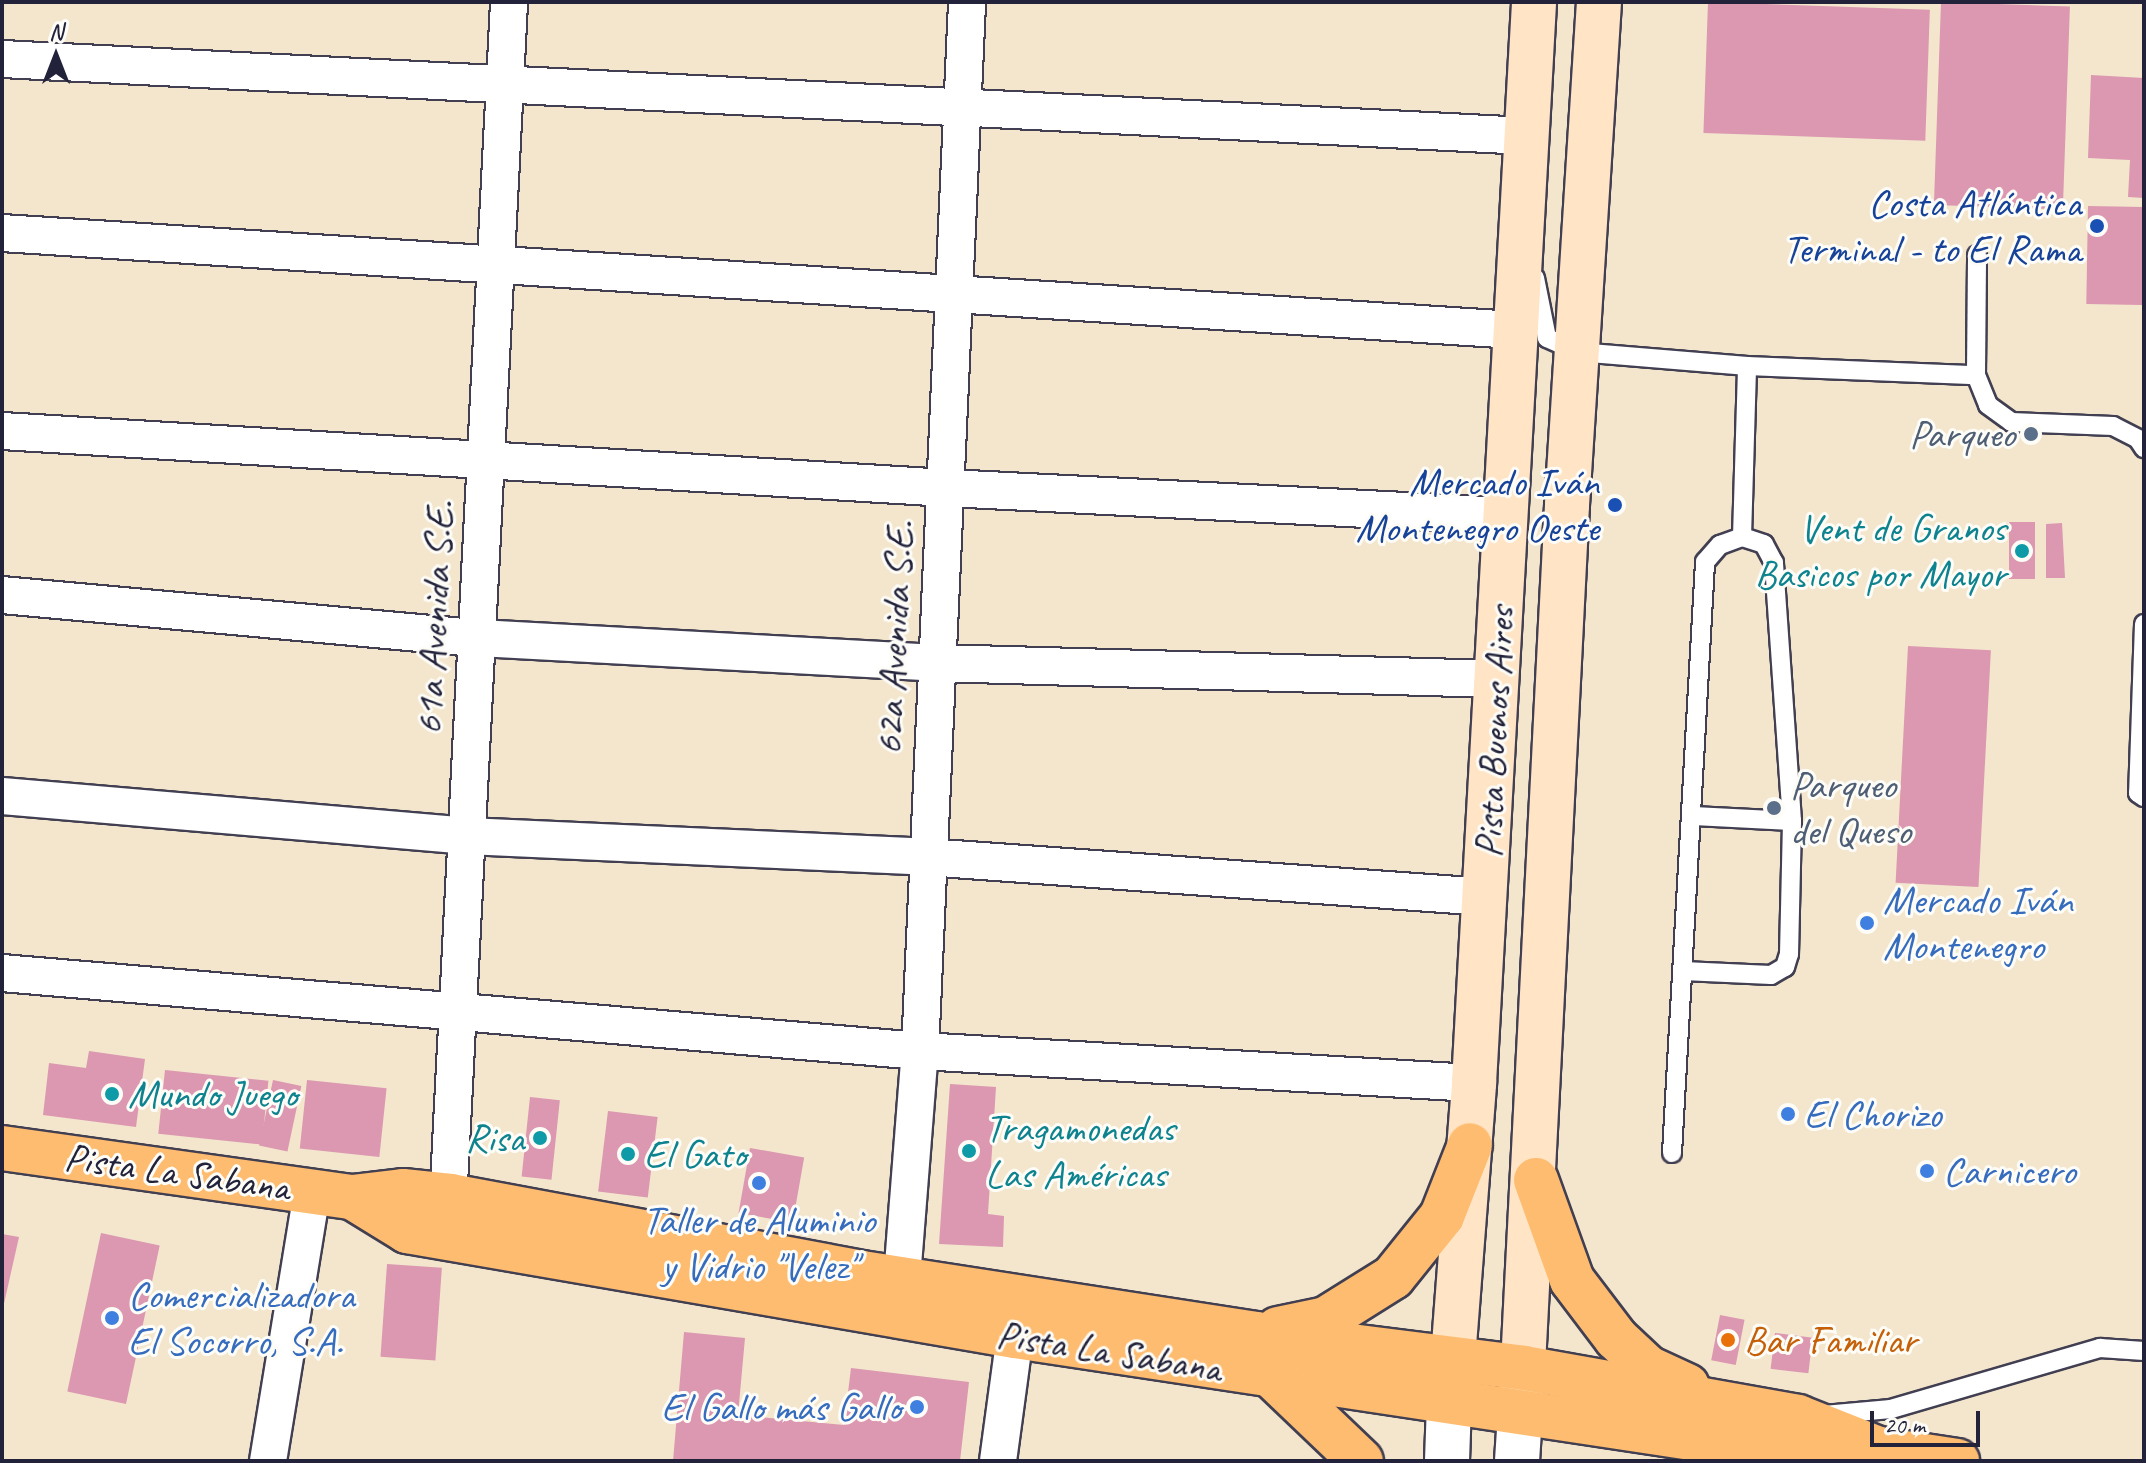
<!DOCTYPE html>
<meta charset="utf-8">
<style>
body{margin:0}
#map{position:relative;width:2146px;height:1463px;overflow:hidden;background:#f3e6cd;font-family:Caveat,sans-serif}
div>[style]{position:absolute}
.building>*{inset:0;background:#db98b0;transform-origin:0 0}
.roads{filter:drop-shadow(2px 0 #413f51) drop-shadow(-2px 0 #413f51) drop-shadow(0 2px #413f51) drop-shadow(0 -2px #413f51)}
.service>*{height:18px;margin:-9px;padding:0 9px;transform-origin:9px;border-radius:9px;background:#fff}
.minor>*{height:36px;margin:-18px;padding:0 18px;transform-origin:18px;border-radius:18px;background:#fff}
.tertiary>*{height:44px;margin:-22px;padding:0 22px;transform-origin:22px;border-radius:22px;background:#fff}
.secondary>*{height:44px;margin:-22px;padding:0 22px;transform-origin:22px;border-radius:22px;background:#ffe4c6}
.primary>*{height:44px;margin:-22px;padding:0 22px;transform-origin:22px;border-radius:22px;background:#febc70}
.dots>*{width:22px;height:22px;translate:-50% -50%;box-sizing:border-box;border:4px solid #fdfcf7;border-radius:50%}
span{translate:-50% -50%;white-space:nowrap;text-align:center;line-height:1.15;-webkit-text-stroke:6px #fdfcf7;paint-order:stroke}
.transit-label{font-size:40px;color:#164399}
.right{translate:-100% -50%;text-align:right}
.service-label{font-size:40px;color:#4e5e75}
.left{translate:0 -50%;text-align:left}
.culture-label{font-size:40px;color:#0d838f}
.street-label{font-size:40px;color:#22223b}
.shop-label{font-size:40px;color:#366cbe}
.food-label{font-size:40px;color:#c56008}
.frame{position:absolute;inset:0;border:4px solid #22223b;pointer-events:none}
.north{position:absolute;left:16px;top:16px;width:80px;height:80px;-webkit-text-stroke:6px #fdfcf7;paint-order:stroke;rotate:0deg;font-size:22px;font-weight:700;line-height:32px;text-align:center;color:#22223b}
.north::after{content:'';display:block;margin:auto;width:28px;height:36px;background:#22223b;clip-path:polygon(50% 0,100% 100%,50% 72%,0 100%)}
.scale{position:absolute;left:1870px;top:1411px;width:110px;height:36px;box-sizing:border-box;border:4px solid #22223b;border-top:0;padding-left:10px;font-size:24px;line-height:28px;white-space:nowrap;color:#22223b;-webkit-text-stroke:6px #fdfcf7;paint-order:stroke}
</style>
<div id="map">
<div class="building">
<div style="left:1708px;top:2px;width:222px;height:131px;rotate:2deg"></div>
<div style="left:1941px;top:2px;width:129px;height:203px;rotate:2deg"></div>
<div style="clip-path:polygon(2091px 75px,2144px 78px,2144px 198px,2128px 197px,2130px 160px,2088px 158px)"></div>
<div style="left:2088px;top:206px;width:56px;height:98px;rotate:1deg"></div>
<div style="left:2009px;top:522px;width:26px;height:57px"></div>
<div style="clip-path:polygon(2062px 523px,2065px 578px,2046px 578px,2046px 524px)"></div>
<div style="left:1908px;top:646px;width:83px;height:237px;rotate:3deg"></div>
<div style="clip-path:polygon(89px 1051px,145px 1059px,136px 1127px,43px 1115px,49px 1063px,86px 1068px)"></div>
<div style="left:165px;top:1070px;width:104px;height:64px;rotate:6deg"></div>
<div style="left:273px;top:1080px;width:29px;height:67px;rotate:12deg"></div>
<div style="left:307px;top:1080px;width:80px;height:69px;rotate:6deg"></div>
<div style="clip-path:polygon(950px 1084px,996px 1087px,988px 1214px,1004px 1216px,1003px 1247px,939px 1244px)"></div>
<div style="left:530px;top:1097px;width:30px;height:80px;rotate:6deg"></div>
<div style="left:608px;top:1111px;width:50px;height:81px;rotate:7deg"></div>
<div style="left:750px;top:1148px;width:55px;height:66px;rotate:10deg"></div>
<div style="left:101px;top:1233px;width:60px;height:162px;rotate:12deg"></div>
<div style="clip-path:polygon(2px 1234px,19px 1237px,3px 1308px,2px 1308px)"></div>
<div style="left:387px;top:1264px;width:55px;height:93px;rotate:4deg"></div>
<div style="left:1720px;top:1315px;width:25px;height:46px;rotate:11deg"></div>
<div style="clip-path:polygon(684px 1332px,745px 1338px,738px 1415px,844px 1425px,851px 1368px,969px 1382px,960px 1461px,673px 1461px)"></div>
<div style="left:1775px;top:1333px;width:38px;height:36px;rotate:7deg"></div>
</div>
<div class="roads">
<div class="service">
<div style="left:1535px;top:278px;width:61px;rotate:78.7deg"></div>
<div style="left:1547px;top:338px;width:34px;rotate:24deg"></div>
<div style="left:1578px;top:352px;width:170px;rotate:4.7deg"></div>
<div style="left:1747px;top:366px;width:229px;rotate:2.3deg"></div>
<div style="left:1976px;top:375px;width:32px;rotate:68deg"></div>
<div style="left:1988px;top:405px;width:29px;rotate:36deg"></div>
<div style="left:2011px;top:422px;width:102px;rotate:2.2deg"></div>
<div style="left:2113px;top:426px;width:28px;rotate:27deg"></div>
<div style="left:2138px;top:439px;width:11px;rotate:56deg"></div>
<div style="left:1976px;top:375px;width:120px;rotate:-89.5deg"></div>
<div style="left:2144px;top:624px;width:169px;rotate:92deg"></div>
<div style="left:2138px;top:793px;width:7px;rotate:34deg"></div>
<div style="left:1693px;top:816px;width:99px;rotate:2.9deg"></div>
<div style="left:1683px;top:971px;width:88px;rotate:2.6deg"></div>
<div style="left:1771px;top:975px;width:16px;rotate:-30deg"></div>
<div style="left:1785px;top:967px;width:14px;rotate:-73deg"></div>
<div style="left:1789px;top:954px;width:133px;rotate:-88.7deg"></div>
<div style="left:1792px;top:821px;width:259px;rotate:-94deg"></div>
<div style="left:1774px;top:563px;width:21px;rotate:-118deg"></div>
<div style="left:1764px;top:544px;width:23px;rotate:-162deg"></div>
<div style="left:1672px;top:1153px;width:592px;rotate:-86.8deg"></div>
<div style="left:1705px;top:562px;width:23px;rotate:-49deg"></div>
<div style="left:1720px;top:545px;width:23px;rotate:-20deg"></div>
<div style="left:1742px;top:537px;width:171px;rotate:-88.3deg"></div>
<div style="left:1824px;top:1415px;width:67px;rotate:-5.1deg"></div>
<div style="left:1891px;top:1409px;width:218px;rotate:-16.3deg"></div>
<div style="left:2100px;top:1348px;width:44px;rotate:3.9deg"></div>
</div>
<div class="minor">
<div style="left:2px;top:59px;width:1527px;rotate:2.89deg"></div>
<div style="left:2px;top:233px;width:1517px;rotate:3.67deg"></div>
<div style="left:2px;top:431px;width:947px;rotate:3.45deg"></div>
<div style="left:947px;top:488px;width:559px;rotate:2.87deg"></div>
<div style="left:2px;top:595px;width:478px;rotate:5.2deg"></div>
<div style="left:478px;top:638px;width:460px;rotate:3.1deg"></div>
<div style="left:937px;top:663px;width:559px;rotate:1.64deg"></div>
<div style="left:2px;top:796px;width:468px;rotate:4.9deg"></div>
<div style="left:468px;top:836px;width:458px;rotate:2.6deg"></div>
<div style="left:926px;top:857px;width:560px;rotate:4.09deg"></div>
<div style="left:2px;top:973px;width:921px;rotate:4.86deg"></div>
<div style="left:920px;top:1051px;width:555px;rotate:3.31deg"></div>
<div style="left:447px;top:1223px;width:1223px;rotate:-87.09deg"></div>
<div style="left:902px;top:1278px;width:228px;rotate:-85.5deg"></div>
<div style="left:920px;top:1051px;width:1050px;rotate:-87.43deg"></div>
<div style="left:268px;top:1461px;width:274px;rotate:-80.7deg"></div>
<div style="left:998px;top:1461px;width:126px;rotate:-82.3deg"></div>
</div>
<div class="tertiary">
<div style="left:1447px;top:1461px;width:57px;rotate:-88deg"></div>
<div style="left:1517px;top:1461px;width:47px;rotate:-86.3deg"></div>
</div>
<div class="secondary">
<div style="left:1450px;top:1397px;width:315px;rotate:-85.6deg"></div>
<div style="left:1474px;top:1083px;width:1083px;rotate:-86.82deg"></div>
<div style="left:1521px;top:1404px;width:900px;rotate:-87.07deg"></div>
<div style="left:1567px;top:505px;width:504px;rotate:-86.36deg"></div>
</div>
<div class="primary">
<div style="left:2px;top:1148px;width:353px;rotate:8deg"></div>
<div style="left:352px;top:1197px;width:51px;rotate:-6.7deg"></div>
<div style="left:403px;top:1191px;width:48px;rotate:5.9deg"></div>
<div style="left:451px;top:1196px;width:418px;rotate:10.6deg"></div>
<div style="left:862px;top:1273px;width:399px;rotate:8.8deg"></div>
<div style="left:1256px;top:1334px;width:270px;rotate:7.2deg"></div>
<div style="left:1524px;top:1368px;width:278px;rotate:10.1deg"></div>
<div style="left:1798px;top:1417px;width:87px;rotate:21.6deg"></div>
<div style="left:1536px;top:1180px;width:106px;rotate:70.2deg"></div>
<div style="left:1572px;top:1280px;width:73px;rotate:52.8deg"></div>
<div style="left:1616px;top:1338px;width:44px;rotate:43.2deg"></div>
<div style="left:1648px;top:1368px;width:43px;rotate:24.8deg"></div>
<div style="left:352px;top:1197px;width:65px;rotate:31.7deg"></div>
<div style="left:407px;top:1231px;width:617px;rotate:9.8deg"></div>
<div style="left:1015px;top:1336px;width:791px;rotate:8.58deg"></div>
<div style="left:1797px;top:1454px;width:82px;rotate:-3.5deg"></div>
<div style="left:1879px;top:1449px;width:79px;rotate:8.7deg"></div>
<div style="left:1278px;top:1329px;width:49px;rotate:-11.8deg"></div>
<div style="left:1326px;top:1319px;width:79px;rotate:-32.1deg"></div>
<div style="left:1393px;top:1277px;width:78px;rotate:-51.2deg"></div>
<div style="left:1442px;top:1216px;width:76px;rotate:-68.5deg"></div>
<div style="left:1272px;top:1376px;width:123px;rotate:43.7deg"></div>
</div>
</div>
<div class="dots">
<div style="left:2097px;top:226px;background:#1a4fb4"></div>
<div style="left:2031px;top:434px;background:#5c6f8a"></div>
<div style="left:1615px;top:505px;background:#1a4fb4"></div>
<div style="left:2022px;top:551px;background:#0f9aa8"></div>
<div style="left:1774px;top:808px;background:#5c6f8a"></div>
<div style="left:1867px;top:923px;background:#3f7fe0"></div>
<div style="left:112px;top:1094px;background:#0f9aa8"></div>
<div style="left:1788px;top:1114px;background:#3f7fe0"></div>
<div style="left:540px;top:1138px;background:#0f9aa8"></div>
<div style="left:969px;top:1151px;background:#0f9aa8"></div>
<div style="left:628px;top:1154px;background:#0f9aa8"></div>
<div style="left:1927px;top:1171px;background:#3f7fe0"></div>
<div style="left:759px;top:1183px;background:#3f7fe0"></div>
<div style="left:112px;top:1318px;background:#3f7fe0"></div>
<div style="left:1728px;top:1340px;background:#e8710a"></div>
<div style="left:917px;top:1407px;background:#3f7fe0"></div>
</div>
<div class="transit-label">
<span class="right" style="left:2081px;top:226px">Costa Atlántica<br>Terminal - to El Rama</span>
<span class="right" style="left:1599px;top:505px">Mercado Iván<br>Montenegro Oeste</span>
</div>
<div class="service-label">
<span class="right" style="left:2015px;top:434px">Parqueo</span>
<span class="left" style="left:1790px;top:808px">Parqueo<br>del Queso</span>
</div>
<div class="culture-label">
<span class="right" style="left:2006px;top:551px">Vent de Granos<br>Basicos por Mayor</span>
<span class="left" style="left:128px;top:1094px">Mundo Juego</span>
<span class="left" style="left:985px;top:1151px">Tragamonedas<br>Las Américas</span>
<span class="right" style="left:524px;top:1138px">Risa</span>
<span class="left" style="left:644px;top:1154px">El Gato</span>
</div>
<div class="street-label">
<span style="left:434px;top:618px;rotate:-87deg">61a Avenida S.E.</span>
<span style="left:894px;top:638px;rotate:-87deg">62a Avenida S.E.</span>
<span style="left:1494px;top:732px;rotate:-87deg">Pista Buenos Aires</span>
<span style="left:177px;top:1172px;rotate:8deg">Pista La Sabana</span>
<span style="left:1109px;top:1351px;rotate:9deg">Pista La Sabana</span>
</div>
<div class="shop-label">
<span class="left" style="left:1883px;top:923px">Mercado Iván<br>Montenegro</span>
<span class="left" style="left:1804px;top:1114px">El Chorizo</span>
<span class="left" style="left:1943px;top:1171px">Carnicero</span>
<span style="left:759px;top:1243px">Taller de Aluminio<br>y Vidrio "Velez"</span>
<span class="left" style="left:128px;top:1318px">Comercializadora<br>El Socorro, S.A.</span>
<span class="right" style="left:901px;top:1407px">El Gallo más Gallo</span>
</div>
<div class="food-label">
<span class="left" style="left:1744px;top:1340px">Bar Familiar</span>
</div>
<div class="frame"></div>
<div class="north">N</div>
<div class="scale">20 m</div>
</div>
